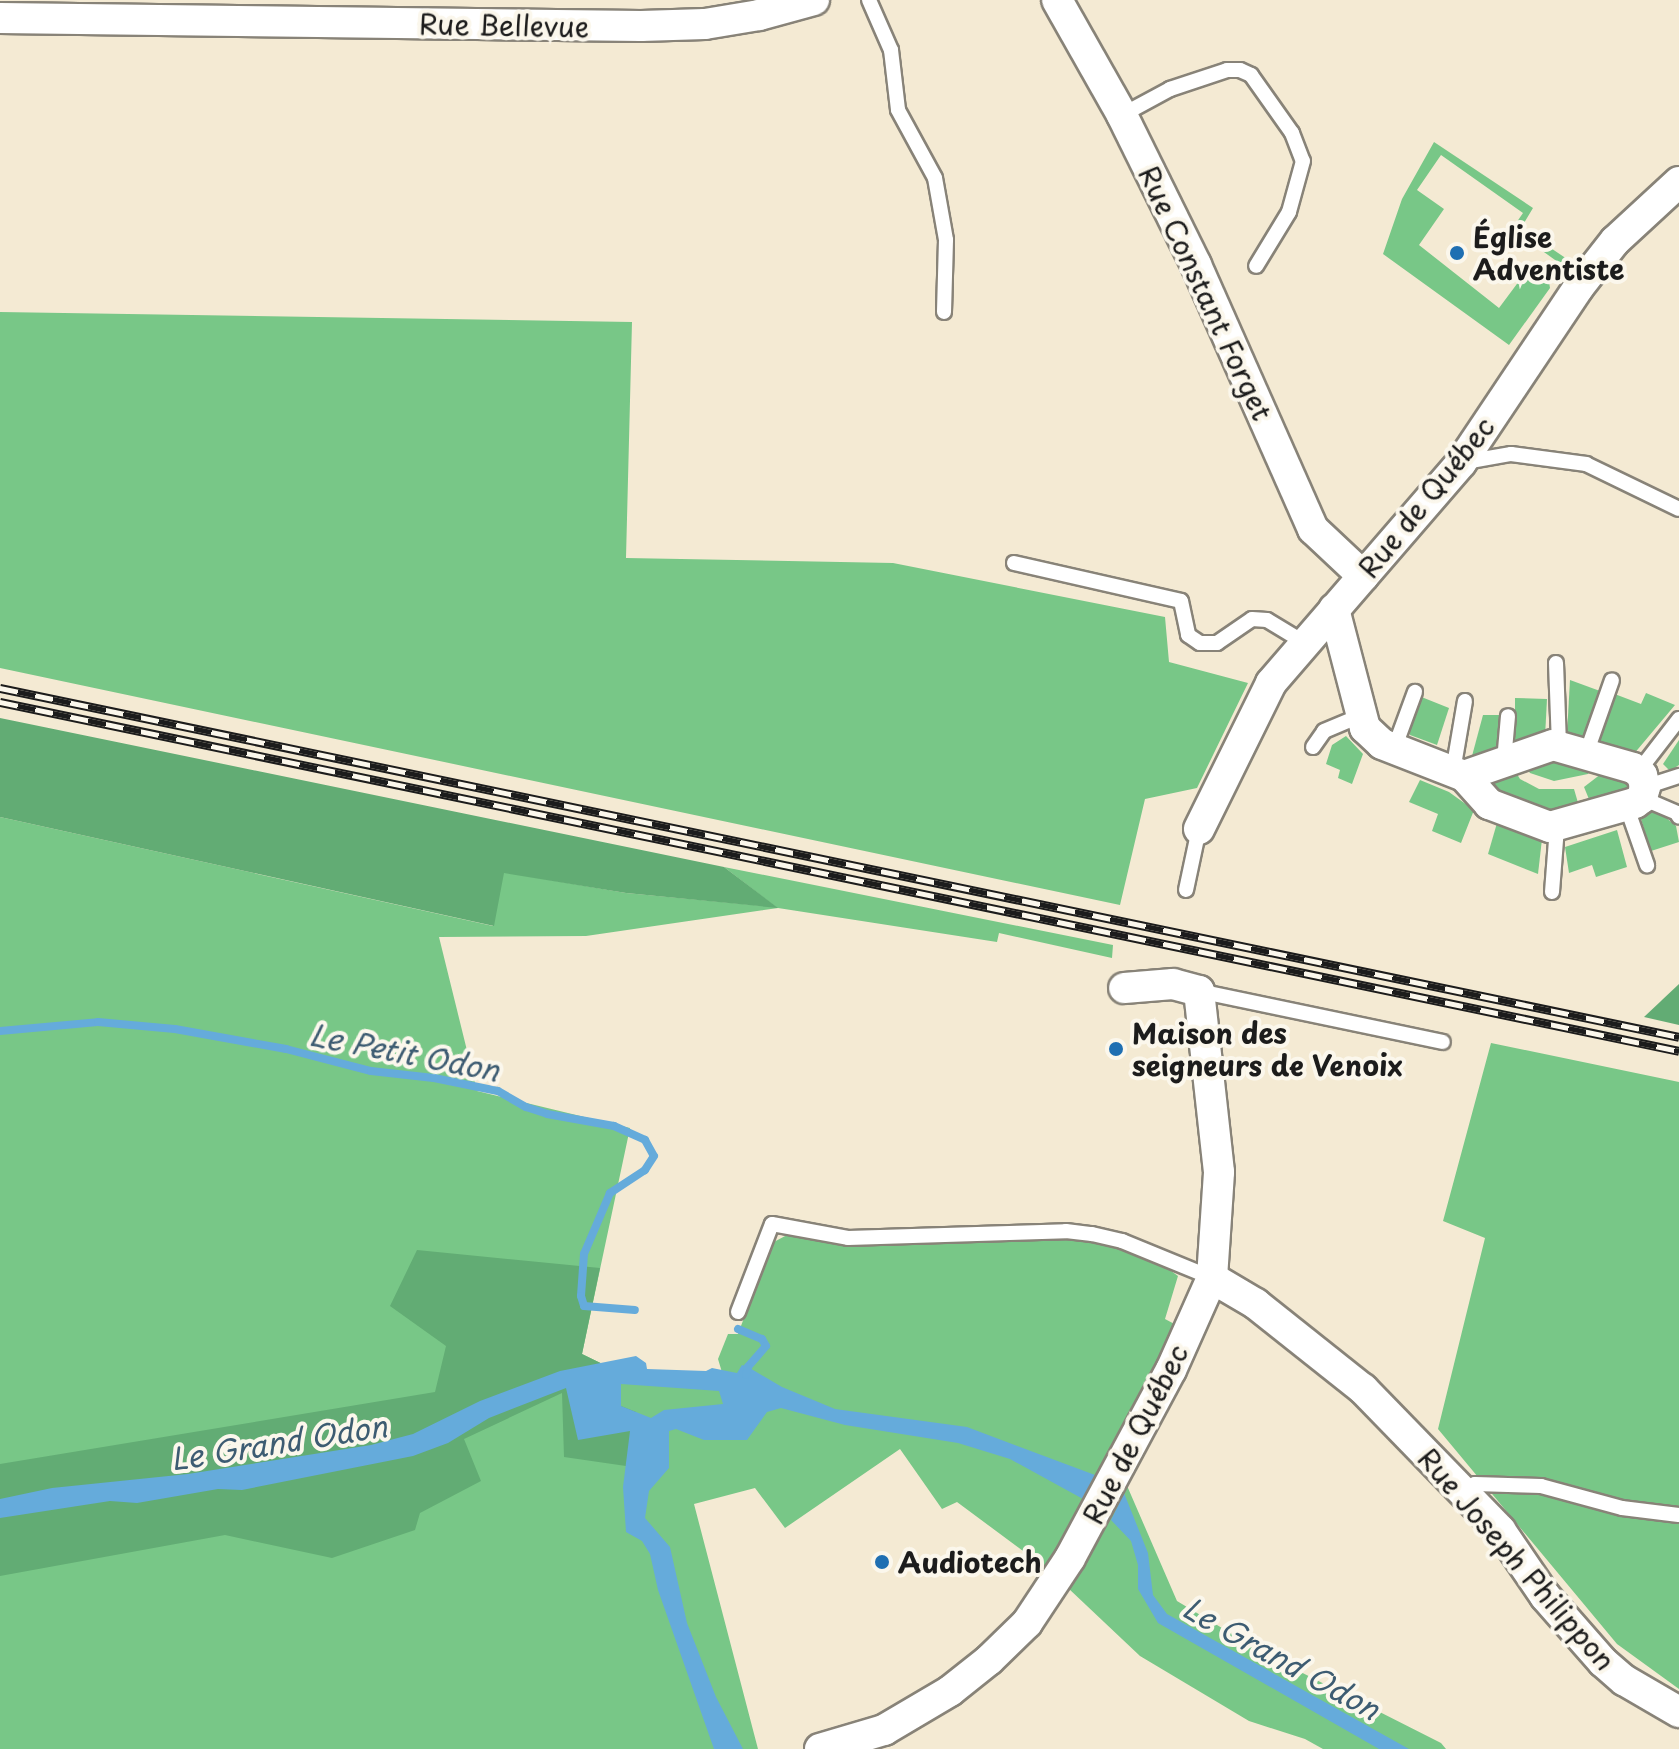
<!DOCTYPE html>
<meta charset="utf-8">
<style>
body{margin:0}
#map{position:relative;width:1679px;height:1749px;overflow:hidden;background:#f4ead3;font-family:"Playpen Sans",sans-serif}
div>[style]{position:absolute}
.green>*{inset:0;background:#78c787}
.forest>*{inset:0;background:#62ac74}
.water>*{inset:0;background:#65abdb}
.stream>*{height:8px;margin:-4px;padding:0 4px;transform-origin:4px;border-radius:4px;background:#65abdb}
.roads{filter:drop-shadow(2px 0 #888378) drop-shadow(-2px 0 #888378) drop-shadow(0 2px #888378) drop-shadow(0 -2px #888378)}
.lane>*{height:14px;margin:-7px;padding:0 7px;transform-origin:7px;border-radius:7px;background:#fff}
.street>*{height:30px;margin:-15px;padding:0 15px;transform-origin:15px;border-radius:15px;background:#fff}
.rail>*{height:9px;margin-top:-4.5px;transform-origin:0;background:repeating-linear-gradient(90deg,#fbf7ec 0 18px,#1c1c1c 0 36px);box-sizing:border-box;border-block:2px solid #1c1c1c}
.dots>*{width:22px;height:22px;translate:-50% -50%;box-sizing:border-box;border:4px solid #fbf7ec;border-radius:50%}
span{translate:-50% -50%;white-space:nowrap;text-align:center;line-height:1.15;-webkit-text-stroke:8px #fbf7ec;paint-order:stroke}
.street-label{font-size:28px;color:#1c1c1c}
.poi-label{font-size:28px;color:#1c1c1c;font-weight:700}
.left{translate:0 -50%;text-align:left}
.water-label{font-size:30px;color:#3d5c72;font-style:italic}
</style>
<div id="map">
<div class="green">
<div style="clip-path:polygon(1434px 142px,1533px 208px,1521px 228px,1570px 261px,1562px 265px,1512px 229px,1523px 213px,1441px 155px,1417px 190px,1444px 209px,1419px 245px,1499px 308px,1531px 265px,1549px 282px,1550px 288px,1509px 345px,1383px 254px,1402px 199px)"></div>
<div style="clip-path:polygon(0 312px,632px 322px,626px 558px,893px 563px,1165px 617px,1169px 662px,1248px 683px,1197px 788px,1145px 799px,1120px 905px,0 668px)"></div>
<div style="clip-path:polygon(1570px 680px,1600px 691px,1582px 739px,1567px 734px)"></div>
<div style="clip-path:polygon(1612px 693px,1641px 704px,1646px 693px,1675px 705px,1633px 755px,1597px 741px)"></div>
<div style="clip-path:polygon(1419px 696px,1449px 708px,1437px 745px,1410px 735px,1408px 727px)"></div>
<div style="clip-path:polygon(1515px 698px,1547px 699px,1545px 737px,1515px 744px)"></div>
<div style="clip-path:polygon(1483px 715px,1501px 715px,1497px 750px,1472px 756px)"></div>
<div style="clip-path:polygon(1346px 736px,1363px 754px,1352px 784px,1338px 778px,1340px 770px,1326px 764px,1332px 745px)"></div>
<div style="clip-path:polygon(1679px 740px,1679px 765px,1670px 771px,1663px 764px)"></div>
<div style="clip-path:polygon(1558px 752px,1597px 763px,1588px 774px,1554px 781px,1530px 773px,1522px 762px)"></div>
<div style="clip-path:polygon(1512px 766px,1520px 779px,1539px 789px,1574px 789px,1581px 813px,1554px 821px,1487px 791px,1489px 774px)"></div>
<div style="clip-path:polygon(1610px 767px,1619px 770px,1633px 789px,1593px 809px,1584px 787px)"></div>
<div style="clip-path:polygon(1420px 780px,1449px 792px,1474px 810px,1461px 843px,1432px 831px,1438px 814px,1409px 802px)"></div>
<div style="clip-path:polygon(1658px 811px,1676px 826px,1679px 842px,1651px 851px,1640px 816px)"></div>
<div style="clip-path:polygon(0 817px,493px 926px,503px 872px,626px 893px,776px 907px,724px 867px,1113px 945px,1112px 958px,999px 933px,997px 942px,778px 908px,586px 936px,439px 937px,477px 1091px,630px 1128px,582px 1354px,621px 1373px,724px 1379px,718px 1359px,728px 1334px,738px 1334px,772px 1243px,787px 1235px,848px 1243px,1045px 1238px,1087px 1240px,1115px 1244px,1155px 1259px,1178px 1276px,1165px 1319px,1180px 1327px,1115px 1458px,1177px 1601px,1267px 1655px,1441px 1743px,1446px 1749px,1323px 1749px,1305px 1739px,1249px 1721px,1140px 1656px,1050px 1571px,957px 1502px,942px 1509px,900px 1449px,785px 1528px,755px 1488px,694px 1504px,758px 1749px,0 1749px)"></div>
<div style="clip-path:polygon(1497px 823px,1542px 839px,1538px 874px,1488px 854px)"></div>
<div style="clip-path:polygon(1617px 830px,1627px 867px,1596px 877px,1592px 865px,1569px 873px,1565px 847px)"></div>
<div style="clip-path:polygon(1491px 1043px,1679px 1082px,1679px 1689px,1617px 1644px,1438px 1429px,1485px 1238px,1443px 1221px)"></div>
</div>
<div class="forest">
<div style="clip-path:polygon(0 718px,724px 867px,778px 908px,626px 893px,504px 873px,494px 926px,0 817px)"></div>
<div style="clip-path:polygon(1679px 984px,1679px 1025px,1644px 1017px)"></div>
<div style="clip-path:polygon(417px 1250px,600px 1268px,582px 1354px,621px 1373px,621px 1406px,636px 1412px,626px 1466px,564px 1457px,562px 1393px,464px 1439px,481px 1481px,420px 1513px,415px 1530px,332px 1558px,225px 1535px,0 1576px,0 1464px,435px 1392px,446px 1346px,390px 1306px)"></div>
</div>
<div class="water">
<div style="clip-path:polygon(evenodd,636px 1356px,646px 1363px,647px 1369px,706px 1371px,712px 1368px,737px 1373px,742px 1365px,748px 1367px,782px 1387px,835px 1409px,967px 1427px,1095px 1475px,1083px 1499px,1010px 1459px,958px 1443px,845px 1425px,781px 1408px,767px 1412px,747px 1440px,704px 1440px,676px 1429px,669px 1431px,669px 1468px,649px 1491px,645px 1518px,670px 1547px,687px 1623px,716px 1697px,743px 1749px,714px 1749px,658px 1590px,650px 1554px,642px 1541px,626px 1532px,623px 1487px,630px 1431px,578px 1440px,566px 1388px,489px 1418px,448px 1443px,413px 1456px,242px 1490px,218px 1489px,137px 1503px,110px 1501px,0 1518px,0 1499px,52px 1488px,188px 1474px,371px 1445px,413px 1434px,480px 1401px,560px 1371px,636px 1356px,621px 1384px,719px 1391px,723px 1404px,664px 1410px,651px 1418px,621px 1406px,621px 1384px)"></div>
<div style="clip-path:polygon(1124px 1493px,1148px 1553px,1153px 1595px,1167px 1614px,1409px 1749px,1379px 1749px,1158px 1623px,1138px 1589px,1138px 1565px,1131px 1541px,1111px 1520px)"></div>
</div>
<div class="stream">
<div style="left:0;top:1031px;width:98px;rotate:-5.2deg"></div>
<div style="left:98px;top:1022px;width:77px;rotate:5.2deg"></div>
<div style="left:175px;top:1029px;width:113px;rotate:10.2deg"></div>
<div style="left:286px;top:1049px;width:88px;rotate:14.5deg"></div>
<div style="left:371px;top:1071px;width:63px;rotate:6.3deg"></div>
<div style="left:434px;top:1078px;width:65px;rotate:11.5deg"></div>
<div style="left:498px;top:1091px;width:32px;rotate:30deg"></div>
<div style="left:526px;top:1107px;width:22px;rotate:18deg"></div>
<div style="left:547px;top:1114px;width:68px;rotate:10.2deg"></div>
<div style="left:614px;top:1126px;width:34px;rotate:24deg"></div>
<div style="left:645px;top:1140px;width:18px;rotate:61deg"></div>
<div style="left:654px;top:1156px;width:17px;rotate:123deg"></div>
<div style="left:645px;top:1170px;width:42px;rotate:146.7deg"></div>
<div style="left:610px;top:1193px;width:66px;rotate:113.1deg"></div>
<div style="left:584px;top:1254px;width:42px;rotate:94.1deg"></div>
<div style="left:581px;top:1296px;width:10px;rotate:73deg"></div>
<div style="left:584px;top:1306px;width:51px;rotate:4.5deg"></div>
<div style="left:738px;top:1329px;width:26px;rotate:23deg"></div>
<div style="left:762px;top:1339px;width:8px;rotate:60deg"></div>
<div style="left:766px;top:1346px;width:28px;rotate:131deg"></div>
<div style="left:748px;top:1367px;width:8px;rotate:104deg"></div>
</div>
<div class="roads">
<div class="lane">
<div style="left:869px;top:0;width:55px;rotate:66.3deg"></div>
<div style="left:891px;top:50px;width:60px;rotate:83.3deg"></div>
<div style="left:898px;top:110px;width:77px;rotate:61.4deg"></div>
<div style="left:935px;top:178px;width:63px;rotate:79.9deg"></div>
<div style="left:946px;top:240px;width:72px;rotate:91.6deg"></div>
<div style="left:1122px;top:115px;width:55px;rotate:-28.4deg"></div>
<div style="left:1170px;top:89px;width:60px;rotate:-18.4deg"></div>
<div style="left:1227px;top:70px;width:13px"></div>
<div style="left:1240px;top:70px;width:12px;rotate:24deg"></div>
<div style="left:1251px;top:75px;width:71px;rotate:54.7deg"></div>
<div style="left:1292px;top:133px;width:30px;rotate:69deg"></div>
<div style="left:1303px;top:161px;width:53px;rotate:105.4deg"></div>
<div style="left:1289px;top:212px;width:63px;rotate:121.4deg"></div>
<div style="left:1465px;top:462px;width:47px;rotate:-9.9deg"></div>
<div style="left:1511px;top:454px;width:76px;rotate:7.6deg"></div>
<div style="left:1586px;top:464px;width:103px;rotate:25.8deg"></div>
<div style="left:1014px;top:563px;width:171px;rotate:12.8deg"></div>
<div style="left:1181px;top:601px;width:35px;rotate:78deg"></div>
<div style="left:1188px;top:635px;width:14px;rotate:34deg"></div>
<div style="left:1200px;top:643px;width:17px"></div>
<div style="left:1217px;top:643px;width:42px;rotate:-34.4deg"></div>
<div style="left:1252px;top:619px;width:15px;rotate:4deg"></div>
<div style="left:1267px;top:620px;width:44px;rotate:31.2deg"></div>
<div style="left:1556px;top:663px;width:83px;rotate:87.9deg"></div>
<div style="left:1313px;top:747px;width:19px;rotate:-55deg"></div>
<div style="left:1324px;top:731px;width:41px;rotate:-22.8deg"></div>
<div style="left:1394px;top:749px;width:61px;rotate:-69.8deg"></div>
<div style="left:1586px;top:754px;width:78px;rotate:-70.6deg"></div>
<div style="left:1504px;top:761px;width:45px;rotate:-84.9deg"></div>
<div style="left:1453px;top:771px;width:71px;rotate:-80.3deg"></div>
<div style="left:1638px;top:772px;width:67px;rotate:-52.3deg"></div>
<div style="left:1645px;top:787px;width:36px;rotate:-18deg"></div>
<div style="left:1642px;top:798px;width:38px;rotate:23deg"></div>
<div style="left:1677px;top:813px;width:4px;rotate:63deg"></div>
<div style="left:1626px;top:805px;width:64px;rotate:70.7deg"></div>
<div style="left:1186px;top:890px;width:62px;rotate:-78deg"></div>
<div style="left:1552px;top:892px;width:65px;rotate:-85.6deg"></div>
<div style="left:1199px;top:991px;width:249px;rotate:11.8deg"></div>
<div style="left:738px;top:1312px;width:94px;rotate:-68.9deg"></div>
<div style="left:772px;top:1224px;width:77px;rotate:10.4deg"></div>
<div style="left:848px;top:1238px;width:218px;rotate:-1.8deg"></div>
<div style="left:1066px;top:1231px;width:26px;rotate:7deg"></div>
<div style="left:1092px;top:1234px;width:31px;rotate:13deg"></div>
<div style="left:1122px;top:1241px;width:97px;rotate:22.3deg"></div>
<div style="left:1463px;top:1490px;width:13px;rotate:-27deg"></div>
<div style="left:1475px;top:1484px;width:66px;rotate:1.7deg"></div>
<div style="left:1541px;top:1486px;width:84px;rotate:15.2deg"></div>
<div style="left:1622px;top:1508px;width:57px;rotate:7deg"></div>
</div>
<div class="street">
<div style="left:1057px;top:0;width:132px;rotate:60.5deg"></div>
<div style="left:1122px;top:115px;width:167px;rotate:63.7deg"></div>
<div style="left:1196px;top:265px;width:289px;rotate:66.1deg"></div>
<div style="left:1313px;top:529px;width:69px;rotate:43.2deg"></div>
<div style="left:0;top:18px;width:641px;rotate:0.72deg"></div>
<div style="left:641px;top:26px;width:64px;rotate:-1.8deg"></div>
<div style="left:705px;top:24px;width:55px;rotate:-9.5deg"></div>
<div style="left:759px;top:15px;width:57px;rotate:-15.3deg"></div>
<div style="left:1334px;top:609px;width:123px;rotate:75.4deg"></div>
<div style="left:1365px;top:728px;width:23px;rotate:43deg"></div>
<div style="left:1382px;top:744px;width:88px;rotate:21.3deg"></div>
<div style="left:1464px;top:776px;width:38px;rotate:48deg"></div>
<div style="left:1489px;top:804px;width:65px;rotate:20.7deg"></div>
<div style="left:1550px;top:827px;width:88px;rotate:-15.8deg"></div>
<div style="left:1635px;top:803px;width:9px;rotate:-36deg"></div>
<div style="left:1642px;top:798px;width:11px;rotate:-75deg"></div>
<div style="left:1645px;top:787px;width:12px;rotate:-104deg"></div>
<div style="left:1642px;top:775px;width:11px;rotate:-142deg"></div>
<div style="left:1633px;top:768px;width:83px;rotate:-164deg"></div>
<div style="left:1553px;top:745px;width:94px;rotate:160.8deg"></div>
<div style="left:1199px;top:829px;width:163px;rotate:-63.7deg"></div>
<div style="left:1271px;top:683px;width:291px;rotate:-49.2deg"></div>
<div style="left:1461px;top:463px;width:211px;rotate:-56.2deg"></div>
<div style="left:1578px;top:288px;width:60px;rotate:-51.8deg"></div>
<div style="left:1615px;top:241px;width:87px;rotate:-42.7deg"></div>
<div style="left:1212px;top:1278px;width:51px;rotate:30.6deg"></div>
<div style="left:1256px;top:1304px;width:137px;rotate:38.5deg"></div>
<div style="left:1363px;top:1389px;width:197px;rotate:45.8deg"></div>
<div style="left:1500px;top:1530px;width:80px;rotate:55.7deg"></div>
<div style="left:1545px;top:1596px;width:88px;rotate:48.7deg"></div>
<div style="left:1603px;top:1662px;width:28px;rotate:41deg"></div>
<div style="left:1624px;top:1680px;width:64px;rotate:30.2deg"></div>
<div style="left:820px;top:1749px;width:67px;rotate:-16.5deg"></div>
<div style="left:884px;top:1730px;width:77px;rotate:-30.6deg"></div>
<div style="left:950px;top:1691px;width:50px;rotate:-38.5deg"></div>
<div style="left:989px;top:1660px;width:53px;rotate:-44.2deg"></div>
<div style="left:1027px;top:1623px;width:78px;rotate:-56.5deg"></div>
<div style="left:1070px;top:1558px;width:213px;rotate:-61.8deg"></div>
<div style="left:1171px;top:1370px;width:101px;rotate:-66deg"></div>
<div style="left:1212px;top:1278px;width:106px;rotate:-86.2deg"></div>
<div style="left:1219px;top:1172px;width:182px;rotate:-96.3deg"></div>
<div style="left:1199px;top:991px;width:27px;rotate:-165deg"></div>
<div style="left:1173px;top:984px;width:49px;rotate:175.3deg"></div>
</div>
</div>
<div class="rail">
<div style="left:0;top:688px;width:1715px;rotate:11.74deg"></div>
<div style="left:0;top:702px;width:1715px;rotate:11.74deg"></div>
</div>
<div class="dots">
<div style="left:1457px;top:253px;background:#1f6fb2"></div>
<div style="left:1116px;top:1049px;background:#1f6fb2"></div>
<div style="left:882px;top:1562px;background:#1f6fb2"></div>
</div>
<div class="street-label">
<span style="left:504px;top:25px;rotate:1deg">Rue Bellevue</span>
<span style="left:1206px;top:293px;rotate:65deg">Rue Constant Forget</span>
<span style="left:1426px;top:497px;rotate:-51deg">Rue de Québec</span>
<span style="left:1135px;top:1434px;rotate:-63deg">Rue de Québec</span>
<span style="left:1517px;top:1559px;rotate:49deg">Rue Joseph Philippon</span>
</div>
<div class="poi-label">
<span class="left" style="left:1473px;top:253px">Église<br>Adventiste</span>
<span class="left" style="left:1132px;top:1049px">Maison des<br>seigneurs de Venoix</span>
<span class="left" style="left:898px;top:1562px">Audiotech</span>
</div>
<div class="water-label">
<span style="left:405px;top:1052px;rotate:11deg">Le Petit Odon</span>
<span style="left:279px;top:1442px;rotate:-9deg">Le Grand Odon</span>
<span style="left:1282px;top:1658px;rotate:29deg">Le Grand Odon</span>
</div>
</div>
